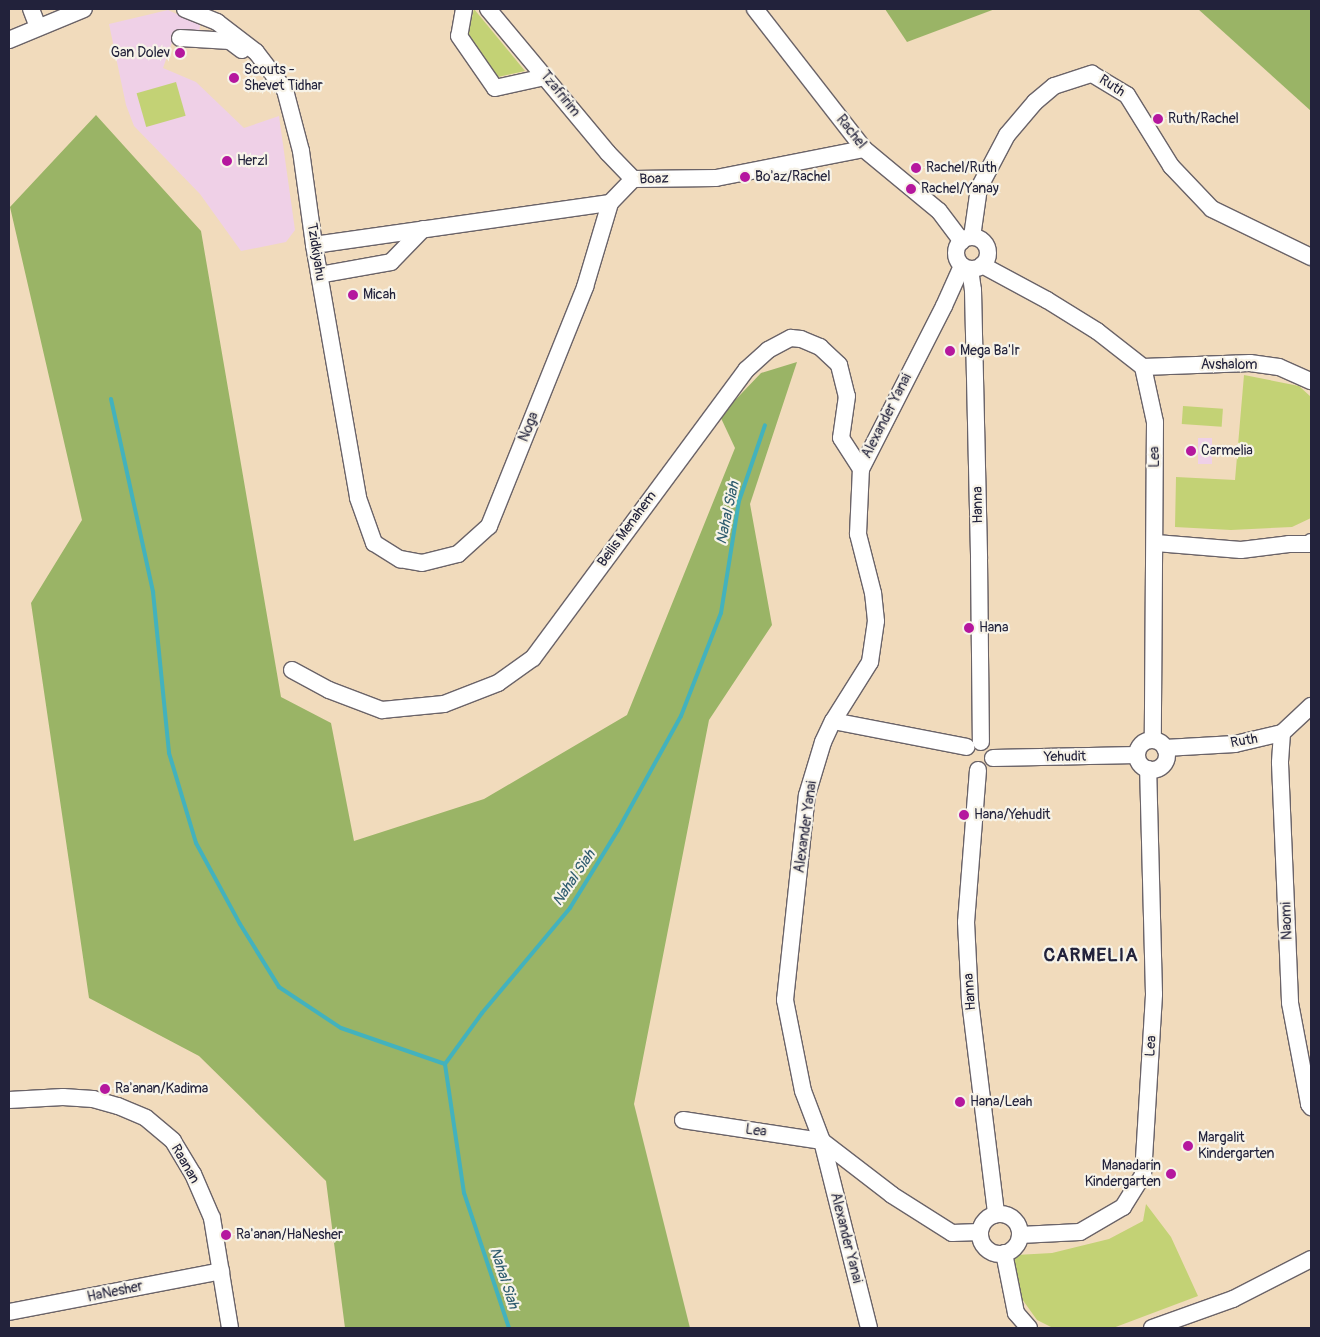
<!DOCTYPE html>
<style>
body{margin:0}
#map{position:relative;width:1320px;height:1337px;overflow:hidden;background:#f1dbbc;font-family:Pangolin,sans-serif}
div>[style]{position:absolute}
.built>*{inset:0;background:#efd0e7;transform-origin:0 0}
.green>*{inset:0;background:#c3d275;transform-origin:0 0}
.forest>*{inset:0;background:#9ab466}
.stream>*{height:4px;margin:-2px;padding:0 2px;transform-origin:2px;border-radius:2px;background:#43b2bd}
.roads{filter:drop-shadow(1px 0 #6a6368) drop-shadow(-1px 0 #6a6368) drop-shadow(0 1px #6a6368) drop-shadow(0 -1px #6a6368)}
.minor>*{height:16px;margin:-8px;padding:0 8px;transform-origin:8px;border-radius:8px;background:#fff}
.minor>.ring{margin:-8px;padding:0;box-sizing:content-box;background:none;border:16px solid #fff;border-radius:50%}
.dots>*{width:14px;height:14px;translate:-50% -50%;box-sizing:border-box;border:2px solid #f7f3e8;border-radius:50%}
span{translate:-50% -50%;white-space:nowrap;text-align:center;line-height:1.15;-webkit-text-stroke:4.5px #f7f3e8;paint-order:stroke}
.poi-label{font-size:14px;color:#22223b}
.right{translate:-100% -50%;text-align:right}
.left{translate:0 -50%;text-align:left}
.street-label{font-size:14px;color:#22223b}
.water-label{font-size:15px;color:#2f5c6f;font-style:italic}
.district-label{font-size:19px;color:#22223b;font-weight:700;letter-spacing:1px}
.frame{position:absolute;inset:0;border:10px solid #22223b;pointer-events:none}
</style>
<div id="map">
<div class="built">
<div style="clip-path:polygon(168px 10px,200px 25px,199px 36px,176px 31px,163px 68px,196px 82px,244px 128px,279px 116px,295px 230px,286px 242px,241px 251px,200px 194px,134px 126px,126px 105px,109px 24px)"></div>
<div style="left:1198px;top:438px;width:14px;height:26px"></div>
</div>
<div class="green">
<div style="clip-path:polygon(474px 9px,525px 71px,498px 77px,468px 34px)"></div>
<div style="left:176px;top:82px;width:35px;height:41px;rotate:74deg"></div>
<div style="clip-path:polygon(1244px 375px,1299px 386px,1311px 397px,1311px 518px,1292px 527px,1231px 530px,1175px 527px,1176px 477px,1235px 480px)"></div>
<div style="left:1183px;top:406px;width:40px;height:18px;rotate:4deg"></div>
<div style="clip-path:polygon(1146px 1204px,1171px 1237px,1198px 1296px,1113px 1328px,1053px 1328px,1037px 1320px,1017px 1292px,1014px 1255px,1052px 1253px,1109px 1239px,1143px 1221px)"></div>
</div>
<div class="forest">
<div style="clip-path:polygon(885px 9px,995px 9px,907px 42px)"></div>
<div style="clip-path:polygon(1198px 9px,1311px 9px,1311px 111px)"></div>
<div style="clip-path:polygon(96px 115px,201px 231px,281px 697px,331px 723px,354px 841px,484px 799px,627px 715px,735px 448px,720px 416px,761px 373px,797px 362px,750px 504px,772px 625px,709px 720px,634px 1104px,690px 1328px,345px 1328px,326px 1181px,199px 1056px,89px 998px,31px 603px,82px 520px,10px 207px)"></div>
</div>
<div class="stream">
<div style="left:111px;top:399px;width:198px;rotate:77.7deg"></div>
<div style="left:153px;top:592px;width:162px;rotate:84.3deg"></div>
<div style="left:169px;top:753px;width:94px;rotate:73.3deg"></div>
<div style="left:196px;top:843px;width:92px;rotate:61.5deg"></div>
<div style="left:240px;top:924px;width:74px;rotate:58.2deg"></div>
<div style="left:279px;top:987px;width:74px;rotate:33.5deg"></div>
<div style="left:341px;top:1028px;width:110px;rotate:19.1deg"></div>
<div style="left:509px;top:1328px;width:142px;rotate:-108.4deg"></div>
<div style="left:464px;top:1193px;width:130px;rotate:-98.4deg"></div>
<div style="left:445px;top:1064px;width:63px;rotate:-54deg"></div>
<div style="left:482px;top:1013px;width:137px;rotate:-50deg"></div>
<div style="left:570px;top:908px;width:92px;rotate:-58.4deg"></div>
<div style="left:618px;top:830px;width:130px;rotate:-61.1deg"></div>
<div style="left:681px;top:716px;width:110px;rotate:-68.8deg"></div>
<div style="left:721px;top:613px;width:113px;rotate:-80.9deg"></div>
<div style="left:739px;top:501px;width:80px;rotate:-71.1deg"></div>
</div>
<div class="roads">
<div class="minor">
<div style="left:31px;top:9px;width:19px;rotate:69deg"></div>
<div style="left:185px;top:9px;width:35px;rotate:22deg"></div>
<div style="left:217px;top:22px;width:49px;rotate:37.6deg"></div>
<div style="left:256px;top:52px;width:48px;rotate:52.7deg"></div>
<div style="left:285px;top:90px;width:63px;rotate:75.3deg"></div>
<div style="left:301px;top:151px;width:95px;rotate:82.1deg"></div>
<div style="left:314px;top:245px;width:257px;rotate:80.1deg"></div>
<div style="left:358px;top:498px;width:48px;rotate:70.4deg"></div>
<div style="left:374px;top:543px;width:31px;rotate:32deg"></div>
<div style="left:400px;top:559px;width:22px;rotate:10deg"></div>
<div style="left:422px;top:563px;width:37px;rotate:-14deg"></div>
<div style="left:458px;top:554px;width:42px;rotate:-42.1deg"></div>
<div style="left:489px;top:526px;width:258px;rotate:-68.1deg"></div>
<div style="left:585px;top:287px;width:88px;rotate:-73.4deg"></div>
<div style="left:464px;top:9px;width:27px;rotate:100deg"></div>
<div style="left:459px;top:36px;width:63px;rotate:55.3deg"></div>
<div style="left:495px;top:88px;width:51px;rotate:-12.4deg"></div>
<div style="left:488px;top:9px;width:187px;rotate:50.2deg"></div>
<div style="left:608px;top:153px;width:36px;rotate:46deg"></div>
<div style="left:755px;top:9px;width:177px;rotate:52.1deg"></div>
<div style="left:864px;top:149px;width:97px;rotate:39.6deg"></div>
<div style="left:939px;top:211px;width:38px;rotate:53deg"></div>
<div style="left:180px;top:38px;width:50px;rotate:3.4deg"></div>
<div style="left:230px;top:41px;width:15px;rotate:37deg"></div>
<div style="left:9px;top:40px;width:81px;rotate:-22.5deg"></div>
<div style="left:972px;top:237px;width:49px;rotate:-81.9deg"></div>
<div style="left:979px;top:188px;width:60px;rotate:-62.2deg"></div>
<div style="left:1007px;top:135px;width:43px;rotate:-49.7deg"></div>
<div style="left:1035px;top:102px;width:25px;rotate:-40deg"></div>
<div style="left:1054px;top:86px;width:40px;rotate:-18deg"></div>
<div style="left:1092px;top:74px;width:41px;rotate:31deg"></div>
<div style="left:1127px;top:95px;width:84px;rotate:58.2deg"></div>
<div style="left:1171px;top:166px;width:59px;rotate:46.4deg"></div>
<div style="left:1212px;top:209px;width:110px;rotate:25.9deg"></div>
<div class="ring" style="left:956px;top:237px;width:16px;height:16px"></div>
<div style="left:314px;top:245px;width:299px;rotate:-8.1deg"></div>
<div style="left:610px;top:203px;width:33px;rotate:-46deg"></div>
<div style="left:633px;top:179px;width:83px;rotate:-0.7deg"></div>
<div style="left:716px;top:178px;width:151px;rotate:-11.1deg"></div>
<div style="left:982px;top:265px;width:74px;rotate:28.3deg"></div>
<div style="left:1047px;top:300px;width:59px;rotate:31.8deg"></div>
<div style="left:1097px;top:331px;width:58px;rotate:38deg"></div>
<div style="left:1143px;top:367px;width:56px;rotate:77.7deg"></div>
<div style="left:1155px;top:422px;width:318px;rotate:90.4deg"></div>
<div style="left:970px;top:269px;width:21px;rotate:82deg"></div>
<div style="left:973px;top:290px;width:269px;rotate:88.7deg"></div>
<div style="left:979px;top:559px;width:183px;rotate:89.4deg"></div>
<div style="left:319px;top:275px;width:73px;rotate:-10.2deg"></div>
<div style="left:391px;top:262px;width:46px;rotate:-45.9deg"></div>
<div style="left:1143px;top:367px;width:107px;rotate:-2.1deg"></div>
<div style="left:1250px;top:363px;width:29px;rotate:8deg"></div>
<div style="left:1279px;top:367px;width:35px;rotate:24deg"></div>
<div style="left:1156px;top:543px;width:85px;rotate:4.7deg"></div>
<div style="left:1241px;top:550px;width:48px;rotate:-7.1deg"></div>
<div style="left:1289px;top:544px;width:20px"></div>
<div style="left:1309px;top:544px;width:3px;rotate:-45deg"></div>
<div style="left:292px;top:670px;width:42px;rotate:28.4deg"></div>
<div style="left:329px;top:690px;width:57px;rotate:20.7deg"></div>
<div style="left:382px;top:710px;width:62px;rotate:-5.5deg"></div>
<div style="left:444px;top:704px;width:58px;rotate:-21.3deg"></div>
<div style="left:498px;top:683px;width:43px;rotate:-35.5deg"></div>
<div style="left:533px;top:658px;width:358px;rotate:-53.5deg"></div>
<div style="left:746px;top:370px;width:30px;rotate:-42deg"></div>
<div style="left:768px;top:350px;width:26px;rotate:-28deg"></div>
<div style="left:791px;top:338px;width:10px;rotate:6deg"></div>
<div style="left:801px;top:339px;width:21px;rotate:23deg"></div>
<div style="left:820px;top:347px;width:26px;rotate:43deg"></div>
<div style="left:839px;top:365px;width:32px;rotate:76deg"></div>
<div style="left:847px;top:396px;width:42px;rotate:98.1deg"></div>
<div style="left:841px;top:438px;width:37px;rotate:57deg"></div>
<div style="left:833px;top:721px;width:136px;rotate:11deg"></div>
<div style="left:1282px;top:733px;width:30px;rotate:94deg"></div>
<div style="left:1280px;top:763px;width:240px;rotate:87.6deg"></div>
<div style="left:1290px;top:1003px;width:103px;rotate:79.3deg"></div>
<div style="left:1309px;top:1104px;width:4px;rotate:56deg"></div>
<div class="ring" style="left:1137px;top:740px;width:14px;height:14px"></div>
<div style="left:1165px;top:748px;width:70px;rotate:-3.3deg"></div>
<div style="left:1235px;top:744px;width:48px;rotate:-13.2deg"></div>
<div style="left:1282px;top:733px;width:40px;rotate:-43deg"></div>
<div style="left:993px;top:758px;width:144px;rotate:-1.2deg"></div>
<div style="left:978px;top:770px;width:152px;rotate:94.5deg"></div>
<div style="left:966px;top:922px;width:79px;rotate:87.1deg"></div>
<div style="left:970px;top:1001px;width:215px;rotate:83deg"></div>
<div style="left:9px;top:1100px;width:54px;rotate:-3.2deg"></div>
<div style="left:63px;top:1097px;width:30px;rotate:4deg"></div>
<div style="left:93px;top:1099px;width:26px;rotate:16deg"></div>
<div style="left:118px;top:1106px;width:30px;rotate:23deg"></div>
<div style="left:146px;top:1118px;width:35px;rotate:40deg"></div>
<div style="left:173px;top:1141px;width:39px;rotate:59deg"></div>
<div style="left:193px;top:1174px;width:48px;rotate:66.6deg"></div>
<div style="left:212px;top:1218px;width:111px;rotate:80.7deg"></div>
<div style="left:683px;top:1120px;width:141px;rotate:8.6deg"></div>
<div style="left:822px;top:1141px;width:88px;rotate:37.6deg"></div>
<div style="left:892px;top:1195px;width:71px;rotate:32.3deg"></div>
<div style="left:952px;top:1233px;width:28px;rotate:-2deg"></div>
<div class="ring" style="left:980px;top:1214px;width:24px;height:24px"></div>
<div style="left:1020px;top:1235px;width:60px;rotate:-2.9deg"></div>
<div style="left:1080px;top:1232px;width:50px;rotate:-30.2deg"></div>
<div style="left:1123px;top:1207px;width:38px;rotate:-58deg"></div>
<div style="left:1143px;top:1175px;width:181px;rotate:-86.5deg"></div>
<div style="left:1154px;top:994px;width:225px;rotate:-91.5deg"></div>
<div style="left:1004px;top:1253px;width:61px;rotate:78.7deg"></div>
<div style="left:1016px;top:1313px;width:20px;rotate:49deg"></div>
<div style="left:9px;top:1312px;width:216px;rotate:-10.9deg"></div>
<div style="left:869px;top:1328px;width:193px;rotate:-104.1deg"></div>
<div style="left:822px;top:1141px;width:53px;rotate:-110.8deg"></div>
<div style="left:803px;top:1091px;width:93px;rotate:-101.2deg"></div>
<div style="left:785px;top:1000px;width:206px;rotate:-83.9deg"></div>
<div style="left:807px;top:795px;width:55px;rotate:-73.2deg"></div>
<div style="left:823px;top:742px;width:23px;rotate:-65deg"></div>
<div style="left:833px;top:721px;width:70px;rotate:-57.9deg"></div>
<div style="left:870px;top:662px;width:41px;rotate:-81.7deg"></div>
<div style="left:876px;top:621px;width:28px;rotate:-96deg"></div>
<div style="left:873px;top:593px;width:61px;rotate:-104.3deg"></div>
<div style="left:858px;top:534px;width:65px;rotate:-87.4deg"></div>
<div style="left:861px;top:469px;width:183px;rotate:-63deg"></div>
<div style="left:944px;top:306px;width:44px;rotate:-65.8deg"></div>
<div style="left:1152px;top:1328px;width:86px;rotate:-19.7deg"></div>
<div style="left:1233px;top:1299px;width:88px;rotate:-27.1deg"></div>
</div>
</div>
<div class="dots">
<div style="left:180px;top:53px;background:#b5179e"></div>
<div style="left:234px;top:78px;background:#b5179e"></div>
<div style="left:1158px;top:119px;background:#b5179e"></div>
<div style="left:227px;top:161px;background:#b5179e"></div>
<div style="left:916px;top:168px;background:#b5179e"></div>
<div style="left:745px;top:177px;background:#b5179e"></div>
<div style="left:911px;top:189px;background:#b5179e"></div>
<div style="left:353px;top:295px;background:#b5179e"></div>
<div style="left:950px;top:351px;background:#b5179e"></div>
<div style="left:1191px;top:451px;background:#b5179e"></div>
<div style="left:969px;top:628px;background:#b5179e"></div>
<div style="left:964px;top:815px;background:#b5179e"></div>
<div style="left:105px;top:1089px;background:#b5179e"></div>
<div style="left:960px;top:1102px;background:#b5179e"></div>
<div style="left:1188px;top:1146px;background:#b5179e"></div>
<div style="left:1171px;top:1174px;background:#b5179e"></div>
<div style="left:226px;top:1235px;background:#b5179e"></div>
</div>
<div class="poi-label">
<span class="right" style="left:170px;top:53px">Gan Dolev</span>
<span class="left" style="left:244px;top:78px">Scouts -<br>Shevet Tidhar</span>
<span class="left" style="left:1168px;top:119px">Ruth/Rachel</span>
<span class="left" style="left:237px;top:161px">Herzl</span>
<span class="left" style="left:926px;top:168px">Rachel/Ruth</span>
<span class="left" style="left:755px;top:177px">Bo'az/Rachel</span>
<span class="left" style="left:921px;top:189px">Rachel/Yanay</span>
<span class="left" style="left:363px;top:295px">Micah</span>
<span class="left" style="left:960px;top:351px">Mega Ba'Ir</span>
<span class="left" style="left:1201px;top:451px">Carmelia</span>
<span class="left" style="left:979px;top:628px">Hana</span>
<span class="left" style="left:974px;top:815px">Hana/Yehudit</span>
<span class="left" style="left:115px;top:1089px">Ra'anan/Kadima</span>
<span class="left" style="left:970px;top:1102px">Hana/Leah</span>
<span class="left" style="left:1198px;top:1146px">Margalit<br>Kindergarten</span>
<span class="right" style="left:1161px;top:1174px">Manadarin<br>Kindergarten</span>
<span class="left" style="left:236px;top:1235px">Ra'anan/HaNesher</span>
</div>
<div class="street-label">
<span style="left:1112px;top:86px;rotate:33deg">Ruth</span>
<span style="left:560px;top:94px;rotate:51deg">Tzafririm</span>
<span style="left:851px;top:132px;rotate:51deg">Rachel</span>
<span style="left:654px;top:179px;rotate:-2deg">Boaz</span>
<span style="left:316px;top:252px;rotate:81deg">Tzidkiyahu</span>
<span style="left:1229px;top:365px">Avshalom</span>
<span style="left:887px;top:416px;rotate:-63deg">Alexander Yanai</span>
<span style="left:529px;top:427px;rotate:-68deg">Noga</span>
<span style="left:1155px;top:457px;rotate:-90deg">Lea</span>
<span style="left:978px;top:505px;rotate:-91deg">Hanna</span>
<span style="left:627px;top:529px;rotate:-54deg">Beilis Menahem</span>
<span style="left:1244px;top:741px;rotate:-10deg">Ruth</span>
<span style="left:1065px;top:757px;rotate:-1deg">Yehudit</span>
<span style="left:806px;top:827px;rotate:-82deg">Alexander Yanai</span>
<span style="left:1287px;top:921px;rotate:-92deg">Naomi</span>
<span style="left:970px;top:992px;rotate:-94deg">Hanna</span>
<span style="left:1151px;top:1046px;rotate:-86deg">Lea</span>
<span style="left:756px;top:1131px;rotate:8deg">Lea</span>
<span style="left:185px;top:1164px;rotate:60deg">Raanan</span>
<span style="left:846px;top:1238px;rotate:76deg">Alexander Yanai</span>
<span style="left:115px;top:1292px;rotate:-12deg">HaNesher</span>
</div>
<div class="water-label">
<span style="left:728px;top:513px;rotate:-78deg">Nahal Siah</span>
<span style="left:574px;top:878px;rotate:-56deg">Nahal Siah</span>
<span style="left:504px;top:1278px;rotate:72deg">Nahal Siah</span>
</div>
<div class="district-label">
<span style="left:1091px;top:956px">CARMELIA</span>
</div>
<div class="frame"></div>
</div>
